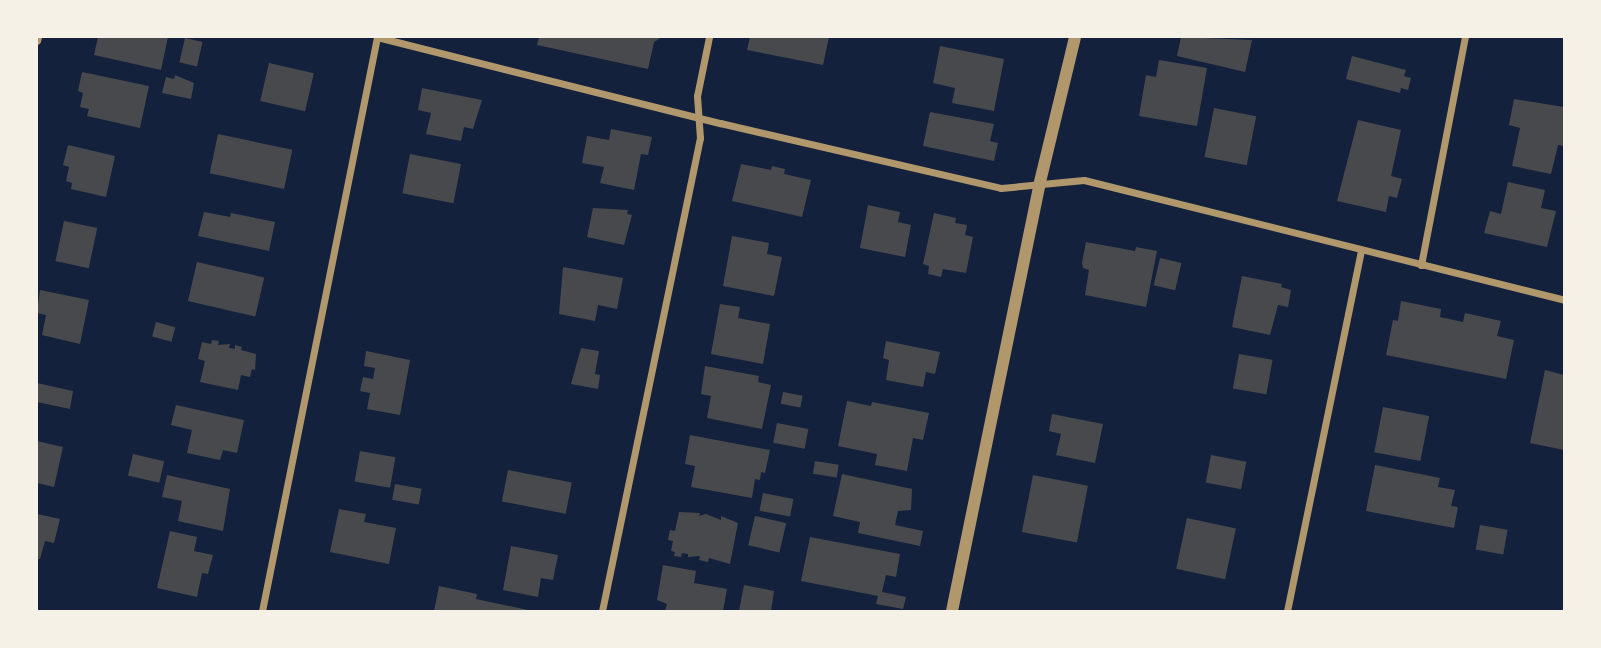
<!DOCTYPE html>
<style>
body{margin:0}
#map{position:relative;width:1601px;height:648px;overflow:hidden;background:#14213d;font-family:Overpass,sans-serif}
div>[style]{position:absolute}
.building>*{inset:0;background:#48494c;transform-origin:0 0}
.minor>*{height:7px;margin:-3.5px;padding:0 3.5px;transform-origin:3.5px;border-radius:3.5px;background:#b1986c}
.tertiary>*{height:12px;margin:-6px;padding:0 6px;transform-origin:6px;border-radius:6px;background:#b1986c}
span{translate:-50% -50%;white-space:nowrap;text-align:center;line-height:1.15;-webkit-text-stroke:7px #f6f1e7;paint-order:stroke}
.frame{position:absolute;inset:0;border:38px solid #f6f1e7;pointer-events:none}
</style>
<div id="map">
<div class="building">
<div style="clip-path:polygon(98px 37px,168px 37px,161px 70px,94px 55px)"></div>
<div style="clip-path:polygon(539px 37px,662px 37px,654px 42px,648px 69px,537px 45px)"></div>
<div style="clip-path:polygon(750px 37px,829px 37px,823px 65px,747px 50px)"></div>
<div style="clip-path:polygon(1181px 37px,1252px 40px,1245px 72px,1177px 56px)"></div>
<div style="left:185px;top:38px;width:18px;height:25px;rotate:13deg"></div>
<div style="clip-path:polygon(940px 46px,1004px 59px,994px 111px,952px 103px,955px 88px,933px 83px)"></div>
<div style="clip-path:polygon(1352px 56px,1406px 70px,1404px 76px,1411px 78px,1408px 90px,1401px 88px,1400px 93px,1346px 79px)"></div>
<div style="clip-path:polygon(1159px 60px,1207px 68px,1197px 126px,1139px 116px,1146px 75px,1156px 77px)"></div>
<div style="left:269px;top:63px;width:46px;height:39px;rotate:13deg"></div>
<div style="clip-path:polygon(82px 72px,149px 86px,140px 128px,87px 116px,89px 109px,80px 107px,83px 93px,78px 91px)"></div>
<div style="clip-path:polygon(175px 75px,194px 83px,191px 99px,162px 93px,166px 77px,174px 79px)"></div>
<div style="clip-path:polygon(422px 88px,482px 100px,473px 129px,464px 127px,461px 141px,426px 134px,431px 113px,418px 110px)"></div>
<div style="clip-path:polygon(1514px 99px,1564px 107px,1564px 146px,1558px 145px,1551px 174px,1512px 166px,1520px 128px,1509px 125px)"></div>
<div style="left:1214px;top:108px;width:43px;height:50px;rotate:11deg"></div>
<div style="clip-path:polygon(930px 112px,994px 124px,990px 141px,998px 143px,994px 161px,923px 146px)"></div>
<div style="clip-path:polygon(1358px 120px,1401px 130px,1391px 176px,1402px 179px,1397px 198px,1389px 196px,1386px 212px,1337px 201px)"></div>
<div style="clip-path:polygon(611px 129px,652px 137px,648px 155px,641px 154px,634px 190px,600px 183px,604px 167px,582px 163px,587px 136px,609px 140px)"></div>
<div style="left:218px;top:134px;width:76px;height:40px;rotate:12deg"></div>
<div style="clip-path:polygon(68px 145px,115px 156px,106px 197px,71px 189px,72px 183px,66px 181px,69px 167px,63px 165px)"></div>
<div style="left:410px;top:154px;width:52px;height:40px;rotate:11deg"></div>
<div style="clip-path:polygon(741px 164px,771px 170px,772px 166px,785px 169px,784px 174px,811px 180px,802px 217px,732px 201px)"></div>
<div style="clip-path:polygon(1508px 182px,1545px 190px,1541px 208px,1556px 211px,1547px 247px,1484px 233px,1490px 211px,1501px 214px)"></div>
<div style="clip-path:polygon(868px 205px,900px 212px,898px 222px,911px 225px,905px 257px,860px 248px)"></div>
<div style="clip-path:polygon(593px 208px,628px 210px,627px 214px,632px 215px,624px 245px,587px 237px)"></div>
<div style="clip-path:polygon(204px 212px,230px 217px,231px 213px,275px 222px,269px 251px,198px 236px)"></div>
<div style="clip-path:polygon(934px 213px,956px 218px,955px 223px,967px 225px,965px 235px,973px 237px,966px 273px,943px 269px,941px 277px,928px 274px,929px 266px,923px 264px)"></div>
<div style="left:64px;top:221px;width:34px;height:41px;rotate:12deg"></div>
<div style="clip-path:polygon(732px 236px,769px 243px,767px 254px,782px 257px,774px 296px,723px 286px)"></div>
<div style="clip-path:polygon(1086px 242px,1135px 251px,1136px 247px,1157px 251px,1146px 307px,1085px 295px,1089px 270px,1083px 268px,1082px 263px)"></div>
<div style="left:1160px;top:258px;width:22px;height:28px;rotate:13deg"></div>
<div style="left:197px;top:262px;width:69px;height:40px;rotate:13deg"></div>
<div style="clip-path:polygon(563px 267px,623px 278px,617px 309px,598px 305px,595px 321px,559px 314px)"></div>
<div style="clip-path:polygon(1242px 276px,1282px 284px,1281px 287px,1291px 290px,1288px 307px,1278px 305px,1270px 335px,1232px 327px)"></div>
<div style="clip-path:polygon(40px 290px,89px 300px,80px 344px,42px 335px,46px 315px,37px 313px)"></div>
<div style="clip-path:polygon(1401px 301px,1441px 309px,1440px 317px,1463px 322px,1465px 313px,1501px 321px,1497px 336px,1514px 340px,1506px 379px,1386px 355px,1393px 320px,1398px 321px)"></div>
<div style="clip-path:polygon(720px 304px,740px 307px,738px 318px,770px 324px,763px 364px,711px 354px)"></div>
<div style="left:156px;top:322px;width:20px;height:15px;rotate:15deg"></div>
<div style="clip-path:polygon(212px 340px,219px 341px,218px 345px,230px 344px,229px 348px,235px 349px,235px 345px,242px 347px,241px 350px,256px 354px,255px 370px,252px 369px,250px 377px,241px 375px,238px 390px,200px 382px,205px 361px,198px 359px,202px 342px,211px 344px)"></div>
<div style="clip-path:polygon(886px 341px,940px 352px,935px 374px,926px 372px,923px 387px,886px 380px,889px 360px,883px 358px)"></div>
<div style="clip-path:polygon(581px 348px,599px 351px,595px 374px,600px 375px,598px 389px,571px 384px)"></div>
<div style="clip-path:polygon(366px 351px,410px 360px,400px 415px,367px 409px,370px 393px,360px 391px,363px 377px,373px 379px,375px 368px,364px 366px)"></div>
<div style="left:1239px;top:354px;width:34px;height:35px;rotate:10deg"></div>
<div style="clip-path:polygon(705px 366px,759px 376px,758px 382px,771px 385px,762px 429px,707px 418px,711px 396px,701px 394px)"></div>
<div style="clip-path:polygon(1545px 370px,1564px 375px,1564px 450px,1530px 443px)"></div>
<div style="clip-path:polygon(37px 383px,73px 391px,70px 409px,37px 402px)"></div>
<div style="left:783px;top:392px;width:20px;height:12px;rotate:11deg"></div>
<div style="clip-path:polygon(847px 401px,871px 406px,872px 402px,929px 413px,923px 440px,913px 438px,907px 471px,875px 465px,877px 454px,838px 446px)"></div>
<div style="clip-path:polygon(176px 405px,244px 420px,237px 453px,223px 450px,220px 460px,187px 453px,192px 430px,171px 425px)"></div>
<div style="left:1383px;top:407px;width:47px;height:46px;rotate:11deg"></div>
<div style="clip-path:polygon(1052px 414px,1103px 424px,1095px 463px,1056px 455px,1061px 434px,1049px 431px)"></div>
<div style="left:777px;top:423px;width:32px;height:20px;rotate:11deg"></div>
<div style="clip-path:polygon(690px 435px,770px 450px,765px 473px,761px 472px,760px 480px,755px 479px,752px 498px,691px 487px,695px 466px,685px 464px)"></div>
<div style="clip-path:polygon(37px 441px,63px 447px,54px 487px,37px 483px)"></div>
<div style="left:360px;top:451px;width:36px;height:31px;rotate:10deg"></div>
<div style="left:133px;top:454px;width:32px;height:22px;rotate:13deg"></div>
<div style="left:1211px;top:455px;width:36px;height:28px;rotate:11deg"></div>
<div style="left:815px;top:461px;width:24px;height:13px;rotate:9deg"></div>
<div style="clip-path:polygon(1375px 465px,1440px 478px,1438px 487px,1455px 490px,1451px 506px,1458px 507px,1454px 528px,1366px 511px)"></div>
<div style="left:508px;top:470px;width:65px;height:32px;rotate:11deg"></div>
<div style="clip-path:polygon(842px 474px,912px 489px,911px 510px,898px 511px,895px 525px,923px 531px,920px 546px,858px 533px,860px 522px,833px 516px)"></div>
<div style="clip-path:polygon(167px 475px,230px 489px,223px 531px,178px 521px,182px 501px,162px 497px)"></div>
<div style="left:1033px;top:475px;width:56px;height:58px;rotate:11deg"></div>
<div style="left:395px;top:484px;width:27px;height:16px;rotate:10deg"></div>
<div style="left:763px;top:493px;width:31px;height:18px;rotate:11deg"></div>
<div style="clip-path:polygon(339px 509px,366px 514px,364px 522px,396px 528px,389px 564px,330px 552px)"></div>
<div style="clip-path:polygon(679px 512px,700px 513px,699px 516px,706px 514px,721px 520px,721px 516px,738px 523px,730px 564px,709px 558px,708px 562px,699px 560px,700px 556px,688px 557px,688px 554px,682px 553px,681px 557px,674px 556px,675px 552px,671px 551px,673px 541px,668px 540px,670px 530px,675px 531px)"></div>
<div style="clip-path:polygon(37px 514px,60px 519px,54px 543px,45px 541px,40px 559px,37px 559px)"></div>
<div style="left:755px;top:516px;width:32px;height:30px;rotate:13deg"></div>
<div style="left:1187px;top:518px;width:50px;height:52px;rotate:12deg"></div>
<div style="left:1480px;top:525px;width:28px;height:25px;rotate:10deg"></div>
<div style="clip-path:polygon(170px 531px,197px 537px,194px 551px,213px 555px,208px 574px,202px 573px,197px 597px,157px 588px)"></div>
<div style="clip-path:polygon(810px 537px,900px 554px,896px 577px,886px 575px,882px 592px,906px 597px,903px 609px,876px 604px,878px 596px,801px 581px)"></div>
<div style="clip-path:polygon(511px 546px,558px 555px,553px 580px,541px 578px,538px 597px,503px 590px)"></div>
<div style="clip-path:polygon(663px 565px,696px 571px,694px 583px,727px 589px,723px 611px,665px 611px,667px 604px,657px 600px)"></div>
<div style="clip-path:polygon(744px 585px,774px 591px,771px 611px,739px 611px)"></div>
<div style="clip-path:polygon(439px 586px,477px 594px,476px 599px,533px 611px,434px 611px)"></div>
</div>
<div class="minor">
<div style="left:377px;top:37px;width:354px;rotate:14.1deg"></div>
<div style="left:720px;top:123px;width:288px;rotate:13deg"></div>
<div style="left:1001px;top:188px;width:83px;rotate:-5.5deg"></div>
<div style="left:1084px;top:180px;width:495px;rotate:14deg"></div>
<div style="left:37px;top:41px;width:4px;rotate:-76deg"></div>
<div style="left:1421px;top:265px;width:232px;rotate:-79.1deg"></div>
<div style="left:262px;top:611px;width:585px;rotate:-78.67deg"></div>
<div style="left:602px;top:611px;width:483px;rotate:-78.3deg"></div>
<div style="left:700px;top:138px;width:42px;rotate:-94.1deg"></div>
<div style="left:697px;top:96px;width:60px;rotate:-78.5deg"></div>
<div style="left:1287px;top:611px;width:369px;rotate:-78.4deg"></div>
</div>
<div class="tertiary">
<div style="left:952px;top:611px;width:434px;rotate:-78.4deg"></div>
<div style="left:1039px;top:186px;width:153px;rotate:-76.4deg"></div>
</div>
<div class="frame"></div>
</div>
